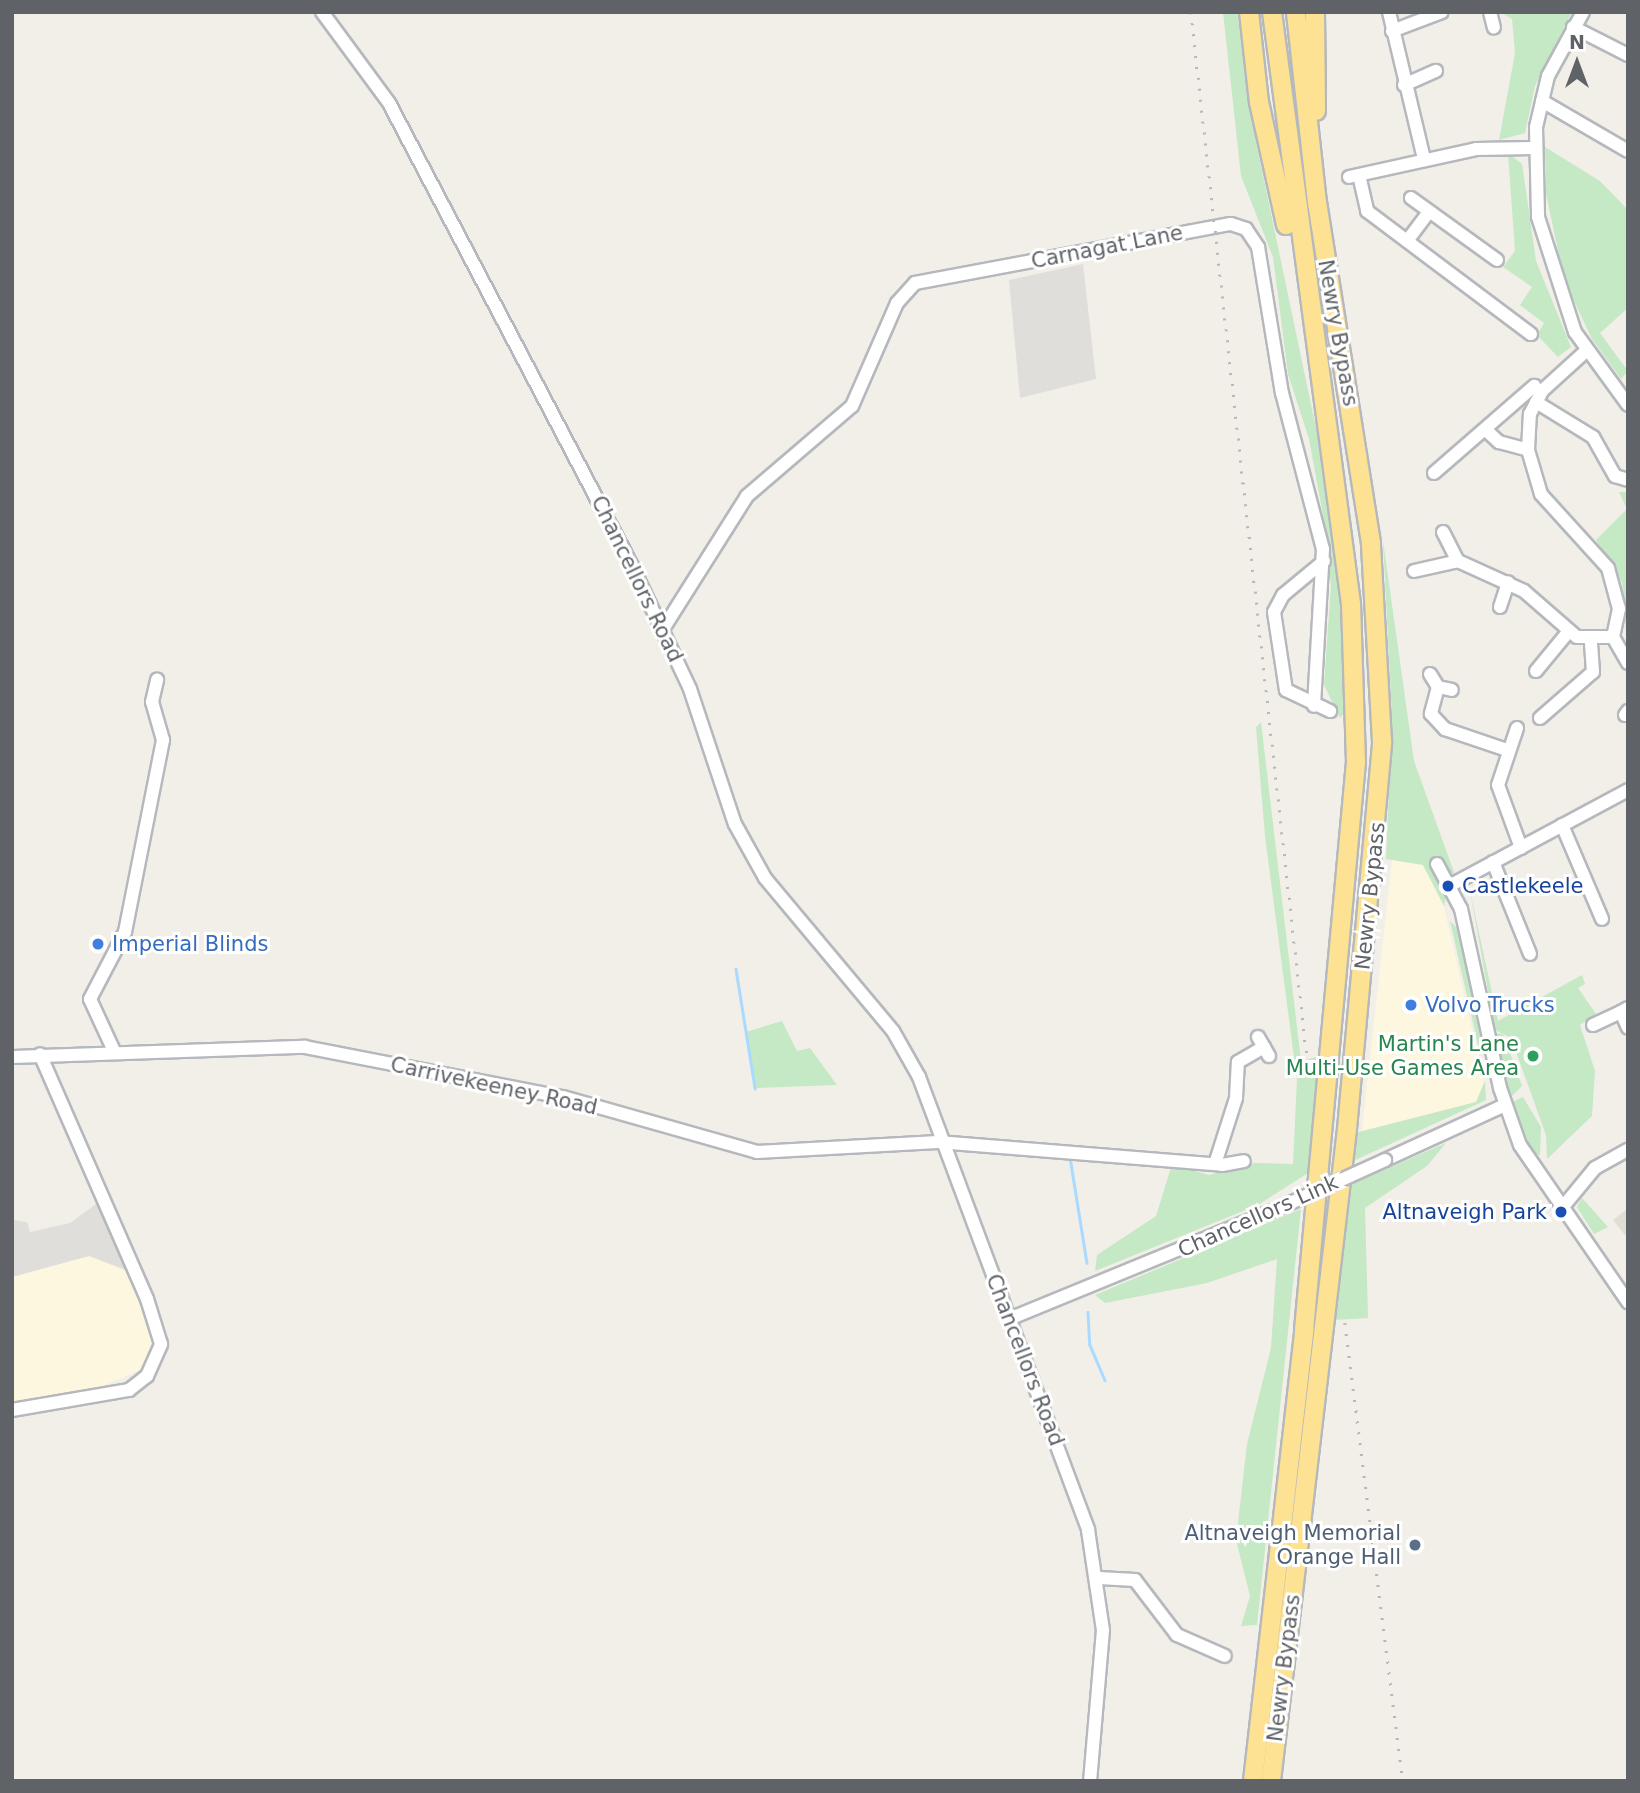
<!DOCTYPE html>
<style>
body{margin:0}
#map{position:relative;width:1640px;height:1793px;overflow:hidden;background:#f1efe8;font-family:"DejaVu Sans",sans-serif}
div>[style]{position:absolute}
.commercial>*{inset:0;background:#fef7e0}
.industrial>*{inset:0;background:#e0deda}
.education>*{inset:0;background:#e1ded6}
.green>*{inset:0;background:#c5e8c5}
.stream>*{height:2.5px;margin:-1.25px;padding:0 1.25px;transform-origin:1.25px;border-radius:1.25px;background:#aadaff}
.roads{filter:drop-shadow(2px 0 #b5b8bc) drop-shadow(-2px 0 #b5b8bc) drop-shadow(0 2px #b5b8bc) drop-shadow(0 -2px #b5b8bc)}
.minor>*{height:12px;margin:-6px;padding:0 6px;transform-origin:6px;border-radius:6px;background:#fff}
.highway>*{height:18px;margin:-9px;padding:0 9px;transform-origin:9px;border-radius:9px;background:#fde293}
.rail>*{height:2.5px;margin-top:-1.25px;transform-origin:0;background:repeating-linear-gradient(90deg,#b6b7b8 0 2px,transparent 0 11px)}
.bridges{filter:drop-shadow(2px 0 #b5b8bc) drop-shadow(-2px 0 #b5b8bc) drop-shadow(0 2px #b5b8bc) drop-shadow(0 -2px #b5b8bc)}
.minor-bridge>*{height:12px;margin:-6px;padding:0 6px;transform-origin:6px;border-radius:6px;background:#fff}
.dots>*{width:19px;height:19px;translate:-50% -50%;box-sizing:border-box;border:4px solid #fff;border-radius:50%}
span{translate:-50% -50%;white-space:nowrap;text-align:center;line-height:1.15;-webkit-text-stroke:6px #fff;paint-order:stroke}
.street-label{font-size:21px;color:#5f6368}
.transit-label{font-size:21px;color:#164399}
.left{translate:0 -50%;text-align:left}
.right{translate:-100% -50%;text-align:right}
.shop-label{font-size:21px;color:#366cbe}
.leisure-label{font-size:21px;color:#27864d}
.service-label{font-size:21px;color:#4e5e75}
.frame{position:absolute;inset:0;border:14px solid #5f6368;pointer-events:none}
.north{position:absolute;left:1542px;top:28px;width:70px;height:70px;-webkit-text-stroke:5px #fff;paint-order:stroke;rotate:0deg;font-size:19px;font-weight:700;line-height:28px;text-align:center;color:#5f6368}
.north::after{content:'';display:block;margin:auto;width:24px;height:32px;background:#5f6368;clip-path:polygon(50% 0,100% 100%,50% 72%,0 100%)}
</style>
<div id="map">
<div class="commercial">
<div style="clip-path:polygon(1392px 860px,1423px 865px,1443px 903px,1484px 1082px,1476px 1102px,1362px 1131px)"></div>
<div style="clip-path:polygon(90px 1256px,128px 1271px,150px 1321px,153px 1348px,144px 1368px,87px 1393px,12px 1406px,12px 1277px)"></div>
</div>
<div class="industrial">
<div style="clip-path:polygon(1083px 264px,1096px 379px,1020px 398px,1009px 280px)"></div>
<div style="clip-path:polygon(99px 1202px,128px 1271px,89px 1256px,12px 1277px,12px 1220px,27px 1222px,30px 1232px,70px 1223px)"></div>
</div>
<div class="education">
<div style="clip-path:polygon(1628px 1208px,1628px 1239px,1613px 1220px)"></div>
</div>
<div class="green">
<div style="clip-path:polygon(1223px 12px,1237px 12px,1256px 142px,1317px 433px,1339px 591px,1345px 712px,1340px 718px,1324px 685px,1331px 585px,1323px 515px,1309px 439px,1288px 374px,1273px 257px,1241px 176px)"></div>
<div style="clip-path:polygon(1500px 12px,1572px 12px,1535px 86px,1525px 133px,1499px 140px,1515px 53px,1512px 19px)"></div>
<div style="clip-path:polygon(1545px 147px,1600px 181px,1628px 210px,1628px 308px,1600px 333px,1628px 371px,1621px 379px,1592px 339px,1564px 280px,1546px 193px)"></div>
<div style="clip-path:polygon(1508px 153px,1522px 164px,1536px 261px,1571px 347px,1558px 357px,1537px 335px,1544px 323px,1520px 305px,1532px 287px,1503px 267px,1515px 251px)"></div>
<div style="clip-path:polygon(1619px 492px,1628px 492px,1628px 657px,1622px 583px,1596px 540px,1627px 509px)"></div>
<div style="clip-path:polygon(1383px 541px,1414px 761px,1455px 875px,1438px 861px,1431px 863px,1447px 890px,1444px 906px,1423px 865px,1386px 859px,1392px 717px)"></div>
<div style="clip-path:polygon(1261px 722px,1301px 1061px,1321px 1056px,1308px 1173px,1258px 1205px,1095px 1271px,1097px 1255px,1156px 1216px,1172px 1164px,1209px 1175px,1255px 1163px,1293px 1164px,1297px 1080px,1265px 836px,1256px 727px)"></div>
<div style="clip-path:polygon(1470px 891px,1498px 1021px,1582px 975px,1585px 984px,1578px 988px,1596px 1014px,1580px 1025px,1595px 1071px,1592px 1116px,1547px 1159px,1546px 1135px,1511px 1038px,1495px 1030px)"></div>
<div style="clip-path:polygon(1450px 921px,1462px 933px,1485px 1047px,1479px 1049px)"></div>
<div style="clip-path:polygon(782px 1021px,797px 1051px,810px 1048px,837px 1085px,755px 1088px,746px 1032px)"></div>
<div style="clip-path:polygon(1495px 1033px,1503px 1034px,1522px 1086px,1510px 1098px)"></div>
<div style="clip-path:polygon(1485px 1081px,1486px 1100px,1351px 1162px,1355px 1133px,1476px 1102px)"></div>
<div style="clip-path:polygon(1523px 1097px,1541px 1127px,1540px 1155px,1533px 1153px,1512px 1102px)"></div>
<div style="clip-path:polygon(1446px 1143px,1427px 1166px,1365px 1208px,1368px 1318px,1333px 1320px,1345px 1187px)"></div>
<div style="clip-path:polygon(1582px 1198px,1608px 1227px,1594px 1234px,1577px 1207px)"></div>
<div style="clip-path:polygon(1301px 1209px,1257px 1625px,1241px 1626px,1250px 1596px,1236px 1540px,1247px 1444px,1271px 1348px,1277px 1259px,1207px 1283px,1105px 1303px,1095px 1295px)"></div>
</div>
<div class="stream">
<div style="left:736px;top:969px;width:121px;rotate:80.9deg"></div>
<div style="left:1070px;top:1157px;width:107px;rotate:80.9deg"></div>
<div style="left:1088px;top:1312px;width:33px;rotate:87deg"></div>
<div style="left:1090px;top:1345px;width:38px;rotate:67deg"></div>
</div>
<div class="roads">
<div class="minor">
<div style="left:322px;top:12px;width:113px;rotate:53.6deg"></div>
<div style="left:389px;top:103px;width:521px;rotate:62.3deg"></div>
<div style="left:631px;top:564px;width:138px;rotate:64.7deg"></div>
<div style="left:690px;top:689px;width:142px;rotate:71.6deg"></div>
<div style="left:735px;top:824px;width:62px;rotate:60.9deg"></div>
<div style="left:765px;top:878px;width:199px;rotate:50.1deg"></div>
<div style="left:893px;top:1031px;width:53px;rotate:60.5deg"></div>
<div style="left:919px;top:1077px;width:483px;rotate:69.5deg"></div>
<div style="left:1088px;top:1530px;width:101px;rotate:81.5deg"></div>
<div style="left:1103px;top:1630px;width:152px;rotate:94.9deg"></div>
<div style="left:1389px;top:12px;width:151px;rotate:76.6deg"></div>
<div style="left:1490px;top:12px;width:16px;rotate:76deg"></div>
<div style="left:1583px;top:12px;width:73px;rotate:118.7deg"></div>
<div style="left:1548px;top:76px;width:52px;rotate:103.2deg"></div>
<div style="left:1536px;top:127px;width:90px;rotate:88.7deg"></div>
<div style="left:1538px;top:217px;width:121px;rotate:72.2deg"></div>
<div style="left:1575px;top:332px;width:90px;rotate:54deg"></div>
<div style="left:1573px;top:27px;width:62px;rotate:27deg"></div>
<div style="left:1392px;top:31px;width:53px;rotate:-20.8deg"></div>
<div style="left:1404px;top:85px;width:35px;rotate:-24deg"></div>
<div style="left:1542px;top:101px;width:99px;rotate:30.2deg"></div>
<div style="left:1359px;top:175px;width:37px;rotate:77deg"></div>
<div style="left:1367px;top:211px;width:205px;rotate:36.9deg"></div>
<div style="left:1349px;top:177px;width:130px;rotate:-12.4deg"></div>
<div style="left:1476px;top:149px;width:58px;rotate:-1deg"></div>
<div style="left:1411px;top:198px;width:106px;rotate:35.8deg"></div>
<div style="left:1407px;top:241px;width:36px;rotate:-53deg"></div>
<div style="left:1536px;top:402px;width:67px;rotate:31.6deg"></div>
<div style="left:1593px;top:437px;width:45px;rotate:60.6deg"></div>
<div style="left:1615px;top:476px;width:14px;rotate:17deg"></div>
<div style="left:1486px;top:430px;width:18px;rotate:43deg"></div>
<div style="left:1499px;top:442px;width:30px;rotate:15deg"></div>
<div style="left:1434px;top:473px;width:133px;rotate:-41deg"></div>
<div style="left:1443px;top:532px;width:33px;rotate:63deg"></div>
<div style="left:1458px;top:561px;width:72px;rotate:24.4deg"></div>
<div style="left:1524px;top:591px;width:70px;rotate:41deg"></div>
<div style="left:1577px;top:637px;width:36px"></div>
<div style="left:1613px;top:637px;width:29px;rotate:-78deg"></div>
<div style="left:1619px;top:609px;width:42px;rotate:-105deg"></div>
<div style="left:1608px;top:568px;width:100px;rotate:-132.2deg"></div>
<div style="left:1541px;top:494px;width:46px;rotate:-106.5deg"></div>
<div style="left:1528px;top:450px;width:36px;rotate:-87deg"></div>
<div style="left:1530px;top:414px;width:27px;rotate:-62deg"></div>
<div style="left:1543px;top:390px;width:58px;rotate:-42.2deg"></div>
<div style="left:1324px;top:561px;width:53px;rotate:140.3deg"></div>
<div style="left:1283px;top:595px;width:19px;rotate:118deg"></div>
<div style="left:1274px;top:612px;width:79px;rotate:81.3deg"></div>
<div style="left:1286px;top:690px;width:49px;rotate:25.5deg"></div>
<div style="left:1414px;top:571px;width:45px;rotate:-12.8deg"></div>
<div style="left:1500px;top:607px;width:26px;rotate:-72deg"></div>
<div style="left:663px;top:629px;width:157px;rotate:-57.7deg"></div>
<div style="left:747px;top:496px;width:138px;rotate:-40.6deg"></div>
<div style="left:852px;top:406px;width:112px;rotate:-66.4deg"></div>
<div style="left:897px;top:303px;width:27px;rotate:-48deg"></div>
<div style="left:915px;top:283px;width:321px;rotate:-10.6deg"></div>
<div style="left:1231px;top:224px;width:16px;rotate:18deg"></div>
<div style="left:1246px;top:229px;width:22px;rotate:56deg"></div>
<div style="left:1258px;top:247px;width:148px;rotate:80.7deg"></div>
<div style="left:1282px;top:393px;width:161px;rotate:75.3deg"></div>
<div style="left:1323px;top:549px;width:157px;rotate:93.3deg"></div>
<div style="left:1613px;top:637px;width:30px;rotate:60deg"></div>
<div style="left:1536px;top:671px;width:52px;rotate:-50.5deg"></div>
<div style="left:1430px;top:674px;width:15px;rotate:58deg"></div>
<div style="left:1438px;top:687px;width:14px;rotate:12deg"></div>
<div style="left:1438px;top:687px;width:28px;rotate:105deg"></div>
<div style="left:1431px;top:714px;width:21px;rotate:47deg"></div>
<div style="left:1445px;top:729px;width:65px;rotate:18.7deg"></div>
<div style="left:1625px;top:715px;width:5px;rotate:-53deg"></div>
<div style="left:1540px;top:718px;width:70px;rotate:-41deg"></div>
<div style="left:1593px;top:672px;width:32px;rotate:-94deg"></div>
<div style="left:1517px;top:728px;width:60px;rotate:108.4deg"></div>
<div style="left:1498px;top:785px;width:67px;rotate:69.9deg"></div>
<div style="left:1562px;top:825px;width:102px;rotate:66.9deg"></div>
<div style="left:1493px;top:862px;width:99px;rotate:68.1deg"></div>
<div style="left:1437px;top:864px;width:51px;rotate:61.9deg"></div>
<div style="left:1461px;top:909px;width:183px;rotate:77.7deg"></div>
<div style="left:1500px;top:1088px;width:60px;rotate:70.7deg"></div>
<div style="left:1520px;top:1145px;width:191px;rotate:55.5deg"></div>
<div style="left:1451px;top:885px;width:201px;rotate:-28.2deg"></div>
<div style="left:1628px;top:1008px;width:8px;rotate:150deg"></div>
<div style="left:1621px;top:1012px;width:17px;rotate:66deg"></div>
<div style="left:1593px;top:1025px;width:31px;rotate:-25deg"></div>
<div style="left:1258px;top:1037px;width:22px;rotate:60deg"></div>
<div style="left:114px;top:1051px;width:57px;rotate:-114.8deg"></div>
<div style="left:90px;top:999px;width:76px;rotate:-62.4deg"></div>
<div style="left:125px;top:932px;width:196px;rotate:-78.8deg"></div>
<div style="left:163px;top:740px;width:40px;rotate:-106deg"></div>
<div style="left:152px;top:702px;width:23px;rotate:-77deg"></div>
<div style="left:12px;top:1057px;width:293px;rotate:-2deg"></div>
<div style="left:305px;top:1047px;width:263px;rotate:11deg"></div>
<div style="left:563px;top:1097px;width:202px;rotate:15.8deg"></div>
<div style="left:757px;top:1152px;width:181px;rotate:-3.2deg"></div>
<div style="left:938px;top:1142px;width:285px;rotate:4.6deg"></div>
<div style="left:1222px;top:1165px;width:22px;rotate:-10deg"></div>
<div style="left:1385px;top:1160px;width:132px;rotate:-24.6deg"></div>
<div style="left:1215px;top:1164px;width:69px;rotate:-72.3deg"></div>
<div style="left:1236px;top:1098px;width:36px;rotate:-87deg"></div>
<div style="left:1238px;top:1062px;width:30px;rotate:-30deg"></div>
<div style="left:1562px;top:1208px;width:52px;rotate:-50.5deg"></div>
<div style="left:1595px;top:1168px;width:38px;rotate:-29deg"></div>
<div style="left:1009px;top:1319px;width:287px;rotate:-22.3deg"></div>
<div style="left:12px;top:1410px;width:119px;rotate:-9.7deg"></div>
<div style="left:129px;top:1390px;width:23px;rotate:-38deg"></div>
<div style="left:147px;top:1376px;width:35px;rotate:-66deg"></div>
<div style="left:161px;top:1344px;width:47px;rotate:-107.3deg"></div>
<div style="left:147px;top:1299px;width:267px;rotate:-113.6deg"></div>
<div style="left:1099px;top:1578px;width:36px;rotate:3deg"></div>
<div style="left:1135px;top:1580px;width:69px;rotate:52.6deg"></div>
<div style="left:1177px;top:1635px;width:52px;rotate:23.6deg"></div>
</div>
<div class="highway">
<div style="left:1249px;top:12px;width:91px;rotate:83.7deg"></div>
<div style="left:1259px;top:102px;width:126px;rotate:77.6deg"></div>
<div style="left:1315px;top:12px;width:99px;rotate:89.4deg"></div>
<div style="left:1253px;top:1781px;width:454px;rotate:-83.5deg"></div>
<div style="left:1304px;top:1330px;width:570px;rotate:-84.77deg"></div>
<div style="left:1356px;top:762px;width:158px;rotate:-91.8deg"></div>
<div style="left:1351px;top:604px;width:597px;rotate:-97.6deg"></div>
<div style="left:1271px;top:1781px;width:656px;rotate:-83.35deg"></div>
<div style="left:1347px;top:1129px;width:389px;rotate:-84.8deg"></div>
<div style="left:1382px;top:742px;width:199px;rotate:-93.2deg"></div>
<div style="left:1371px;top:543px;width:344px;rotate:-99deg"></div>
<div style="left:1317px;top:203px;width:192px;rotate:-96.3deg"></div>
</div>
</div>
<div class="rail">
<div style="left:1191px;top:12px;width:1052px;rotate:83.67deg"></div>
<div style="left:1345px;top:1323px;width:462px;rotate:82.8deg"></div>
</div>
<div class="bridges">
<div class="minor-bridge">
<div style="left:1275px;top:1210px;width:121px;rotate:-24.4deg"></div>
</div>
</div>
<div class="dots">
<div style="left:1448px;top:886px;background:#1a4fb4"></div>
<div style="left:98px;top:944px;background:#3f7fe0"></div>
<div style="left:1411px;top:1005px;background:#3f7fe0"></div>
<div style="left:1533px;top:1056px;background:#2e9e5b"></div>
<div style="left:1561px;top:1212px;background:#1a4fb4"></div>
<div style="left:1415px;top:1545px;background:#5c6f8a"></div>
</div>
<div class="street-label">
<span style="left:1107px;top:247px;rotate:-11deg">Carnagat Lane</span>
<span style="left:1338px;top:333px;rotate:80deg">Newry Bypass</span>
<span style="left:637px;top:579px;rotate:64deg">Chancellors Road</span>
<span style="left:1370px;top:896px;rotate:-84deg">Newry Bypass</span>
<span style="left:494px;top:1086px;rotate:12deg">Carrivekeeney Road</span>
<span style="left:1258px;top:1216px;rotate:-24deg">Chancellors Link</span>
<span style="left:1025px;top:1360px;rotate:69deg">Chancellors Road</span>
<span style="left:1284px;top:1668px;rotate:-83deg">Newry Bypass</span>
</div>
<div class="transit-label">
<span class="left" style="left:1462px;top:886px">Castlekeele</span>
<span class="right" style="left:1547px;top:1212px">Altnaveigh Park</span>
</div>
<div class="shop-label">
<span class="left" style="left:112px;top:944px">Imperial Blinds</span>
<span class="left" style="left:1425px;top:1005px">Volvo Trucks</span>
</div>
<div class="leisure-label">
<span class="right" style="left:1519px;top:1056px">Martin's Lane<br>Multi-Use Games Area</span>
</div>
<div class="service-label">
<span class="right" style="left:1401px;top:1545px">Altnaveigh Memorial<br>Orange Hall</span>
</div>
<div class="frame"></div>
<div class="north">N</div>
</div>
